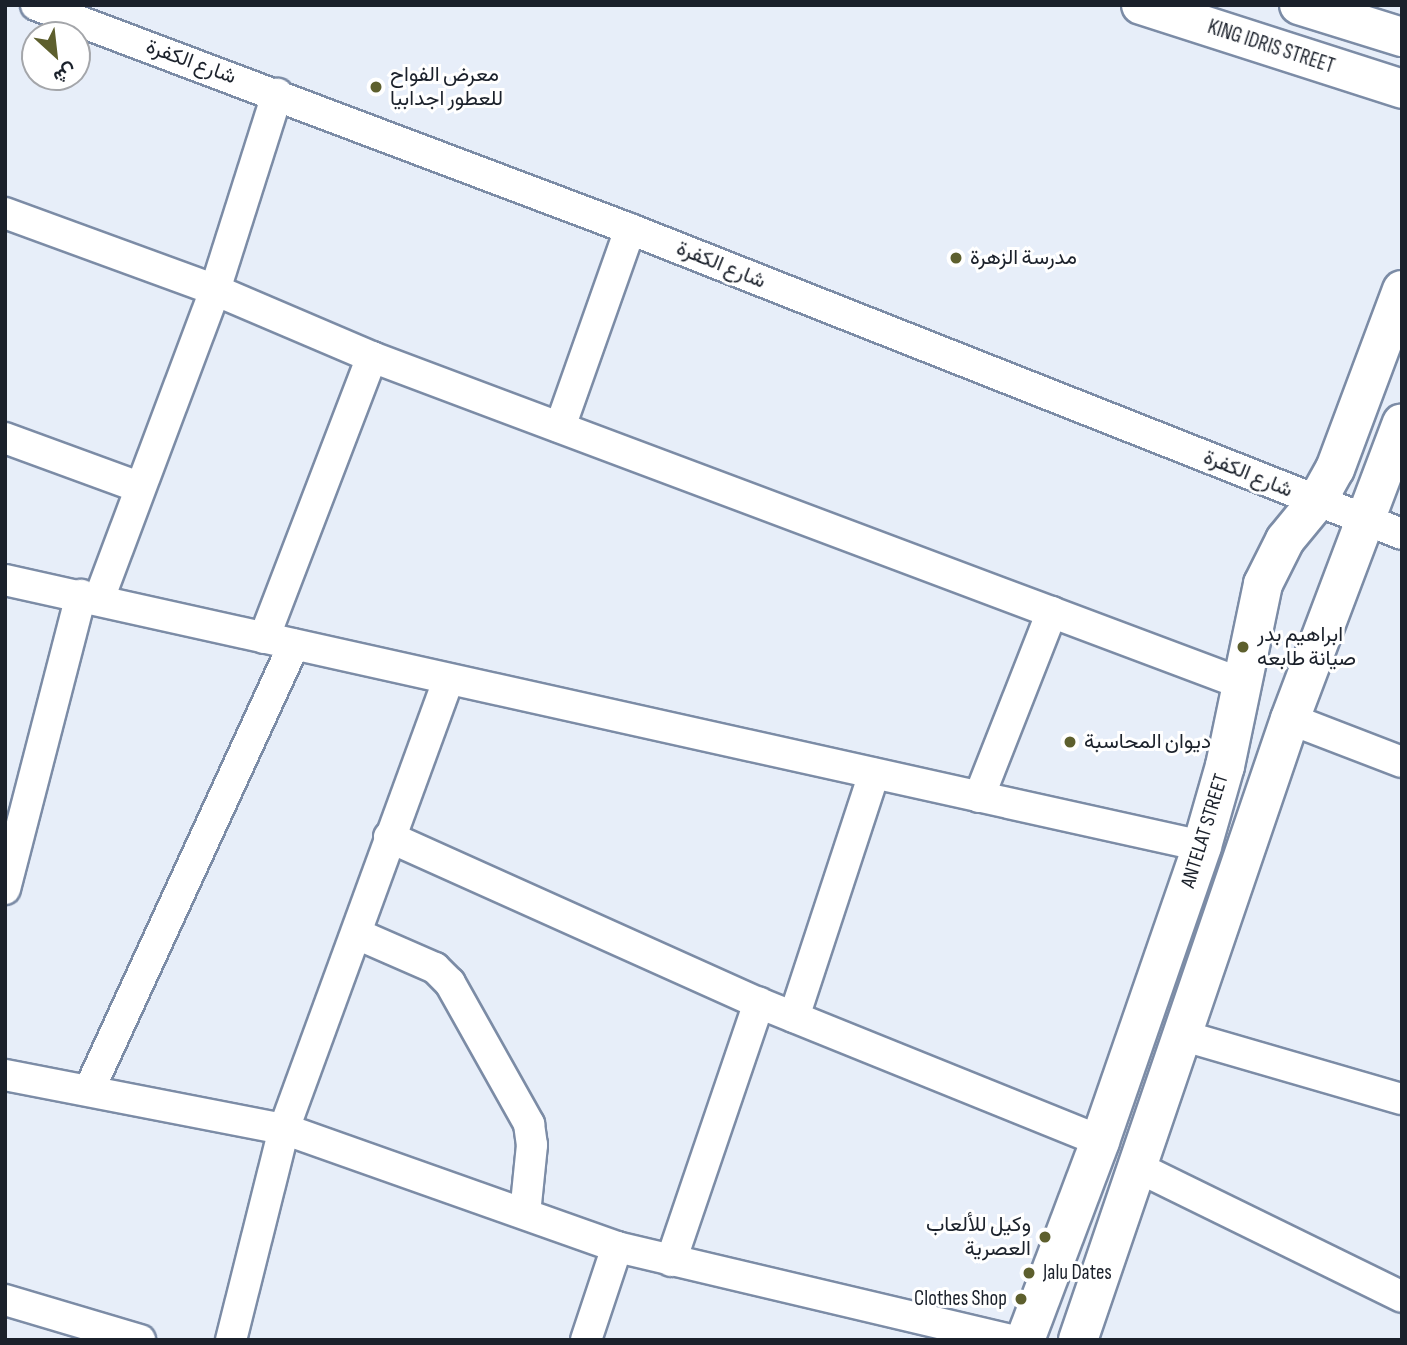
<!DOCTYPE html>
<meta charset="utf-8">
<style>
body{margin:0}
#map{position:relative;width:1407px;height:1345px;overflow:hidden;background:#e7eef9;font-family:"Sofia Sans Condensed",Vazirmatn,sans-serif}
div>[style]{position:absolute}
.roads{filter:drop-shadow(2px 0 #7c8ca6) drop-shadow(-2px 0 #7c8ca6) drop-shadow(0 2px #7c8ca6) drop-shadow(0 -2px #7c8ca6)}
.minor>*{height:30px;margin:-15px;padding:0 15px;transform-origin:15px;border-radius:15px;background:#fff}
.secondary>*{height:38px;margin:-19px;padding:0 19px;transform-origin:19px;border-radius:19px;background:#fff}
.trunk>*{height:38px;margin:-19px;padding:0 19px;transform-origin:19px;border-radius:19px;background:#fff}
.dots>*{width:19px;height:19px;translate:-50% -50%;box-sizing:border-box;border:4px solid #fff;border-radius:50%}
span{translate:-50% -50%;white-space:nowrap;text-align:center;line-height:1.15;-webkit-text-stroke:6px #fff;paint-order:stroke}
.street-label{font-size:21px;color:#1b212b}
.poi-label{font-size:21px;color:#1b212b}
.left{translate:0 -50%;text-align:left}
.right{translate:-100% -50%;text-align:right}
.frame{position:absolute;inset:0;border:7px solid #1b212b;pointer-events:none}
.north{position:absolute;left:21px;top:21px;width:70px;height:70px;box-sizing:border-box;background:#fff;border:2px solid #a4a6aa;border-radius:50%;rotate:153deg;font-size:19px;font-weight:700;line-height:28px;text-align:center;color:#1b212b}
.north::after{content:'';display:block;margin:auto;width:24px;height:32px;background:#5d5f2d;clip-path:polygon(50% 0,100% 100%,50% 72%,0 100%)}
</style>
<div id="map">
<div class="roads">
<div class="minor">
<div style="left:36px;top:5px;width:635px;rotate:20.66deg"></div>
<div style="left:630px;top:229px;width:830px;rotate:21.56deg"></div>
<div style="left:5px;top:213px;width:224px;rotate:20.1deg"></div>
<div style="left:215px;top:290px;width:171px;rotate:23.1deg"></div>
<div style="left:372px;top:357px;width:927px;rotate:20.58deg"></div>
<div style="left:560px;top:427px;width:210px;rotate:-70.5deg"></div>
<div style="left:5px;top:438px;width:143px;rotate:20.1deg"></div>
<div style="left:5px;top:580px;width:1226px;rotate:12.53deg"></div>
<div style="left:99px;top:599px;width:330px;rotate:-69.4deg"></div>
<div style="left:215px;top:290px;width:206px;rotate:-72.4deg"></div>
<div style="left:264px;top:638px;width:301px;rotate:-69deg"></div>
<div style="left:1290px;top:719px;width:120px;rotate:21deg"></div>
<div style="left:979px;top:797px;width:199px;rotate:-68.5deg"></div>
<div style="left:389px;top:837px;width:406px;rotate:24.2deg"></div>
<div style="left:759px;top:1003px;width:368px;rotate:22deg"></div>
<div style="left:5px;top:889px;width:304px;rotate:-75.5deg"></div>
<div style="left:357px;top:934px;width:85px;rotate:23.6deg"></div>
<div style="left:435px;top:968px;width:21px;rotate:45deg"></div>
<div style="left:450px;top:983px;width:162px;rotate:60.7deg"></div>
<div style="left:529px;top:1124px;width:21px;rotate:82deg"></div>
<div style="left:532px;top:1145px;width:69px;rotate:95.8deg"></div>
<div style="left:794px;top:1017px;width:256px;rotate:-71.8deg"></div>
<div style="left:1181px;top:1035px;width:230px;rotate:16.2deg"></div>
<div style="left:5px;top:1075px;width:284px;rotate:11deg"></div>
<div style="left:284px;top:1129px;width:353px;rotate:19.5deg"></div>
<div style="left:617px;top:1247px;width:404px;rotate:13.3deg"></div>
<div style="left:90px;top:1088px;width:488px;rotate:-65.3deg"></div>
<div style="left:1139px;top:1168px;width:293px;rotate:26.1deg"></div>
<div style="left:671px;top:1261px;width:273px;rotate:-71.2deg"></div>
<div style="left:5px;top:1300px;width:141px;rotate:16.5deg"></div>
<div style="left:231px;top:1340px;width:218px;rotate:-75.9deg"></div>
<div style="left:284px;top:1129px;width:477px;rotate:-69.9deg"></div>
<div style="left:586px;top:1340px;width:98px;rotate:-71.6deg"></div>
</div>
<div class="secondary">
<div style="left:1025px;top:1340px;width:213px;rotate:-69.3deg"></div>
<div style="left:1100px;top:1141px;width:312px;rotate:-70.9deg"></div>
<div style="left:1202px;top:846px;width:83px;rotate:-74deg"></div>
<div style="left:1225px;top:766px;width:186px;rotate:-78.2deg"></div>
<div style="left:1263px;top:584px;width:49px;rotate:-63.4deg"></div>
<div style="left:1285px;top:540px;width:50px;rotate:-50.6deg"></div>
<div style="left:1317px;top:501px;width:37px;rotate:-61deg"></div>
<div style="left:1335px;top:469px;width:191px;rotate:-69.5deg"></div>
<div style="left:1078px;top:1340px;width:656px;rotate:-71.15deg"></div>
<div style="left:1290px;top:719px;width:316px;rotate:-69.3deg"></div>
</div>
<div class="trunk">
<div style="left:1141px;top:5px;width:274px;rotate:17.8deg"></div>
<div style="left:1299px;top:5px;width:108px;rotate:17.3deg"></div>
</div>
</div>
<div class="dots">
<div style="left:376px;top:87px;background:#5d5f2d"></div>
<div style="left:956px;top:258px;background:#5d5f2d"></div>
<div style="left:1243px;top:647px;background:#5d5f2d"></div>
<div style="left:1070px;top:742px;background:#5d5f2d"></div>
<div style="left:1045px;top:1237px;background:#5d5f2d"></div>
<div style="left:1029px;top:1273px;background:#5d5f2d"></div>
<div style="left:1021px;top:1299px;background:#5d5f2d"></div>
</div>
<div class="street-label">
<span style="left:1271px;top:47px;rotate:18deg">KING IDRIS STREET</span>
<span style="left:191px;top:62px;rotate:20deg">شارع الكفرة</span>
<span style="left:721px;top:265px;rotate:22deg">شارع الكفرة</span>
<span style="left:1248px;top:474px;rotate:22deg">شارع الكفرة</span>
<span style="left:1205px;top:831px;rotate:-73deg">ANTELAT STREET</span>
</div>
<div class="poi-label">
<span class="left" style="left:390px;top:87px">معرض الفواح<br>للعطور اجدابيا</span>
<span class="left" style="left:970px;top:258px">مدرسة الزهرة</span>
<span class="left" style="left:1257px;top:647px">ابراهيم بدر<br>صيانة طابعه</span>
<span class="left" style="left:1084px;top:742px">ديوان المحاسبة</span>
<span class="right" style="left:1031px;top:1237px">وكيل للألعاب<br>العصرية</span>
<span class="left" style="left:1043px;top:1273px">Jalu Dates</span>
<span class="right" style="left:1007px;top:1299px">Clothes Shop</span>
</div>
<div class="frame"></div>
<div class="north">ش</div>
</div>
